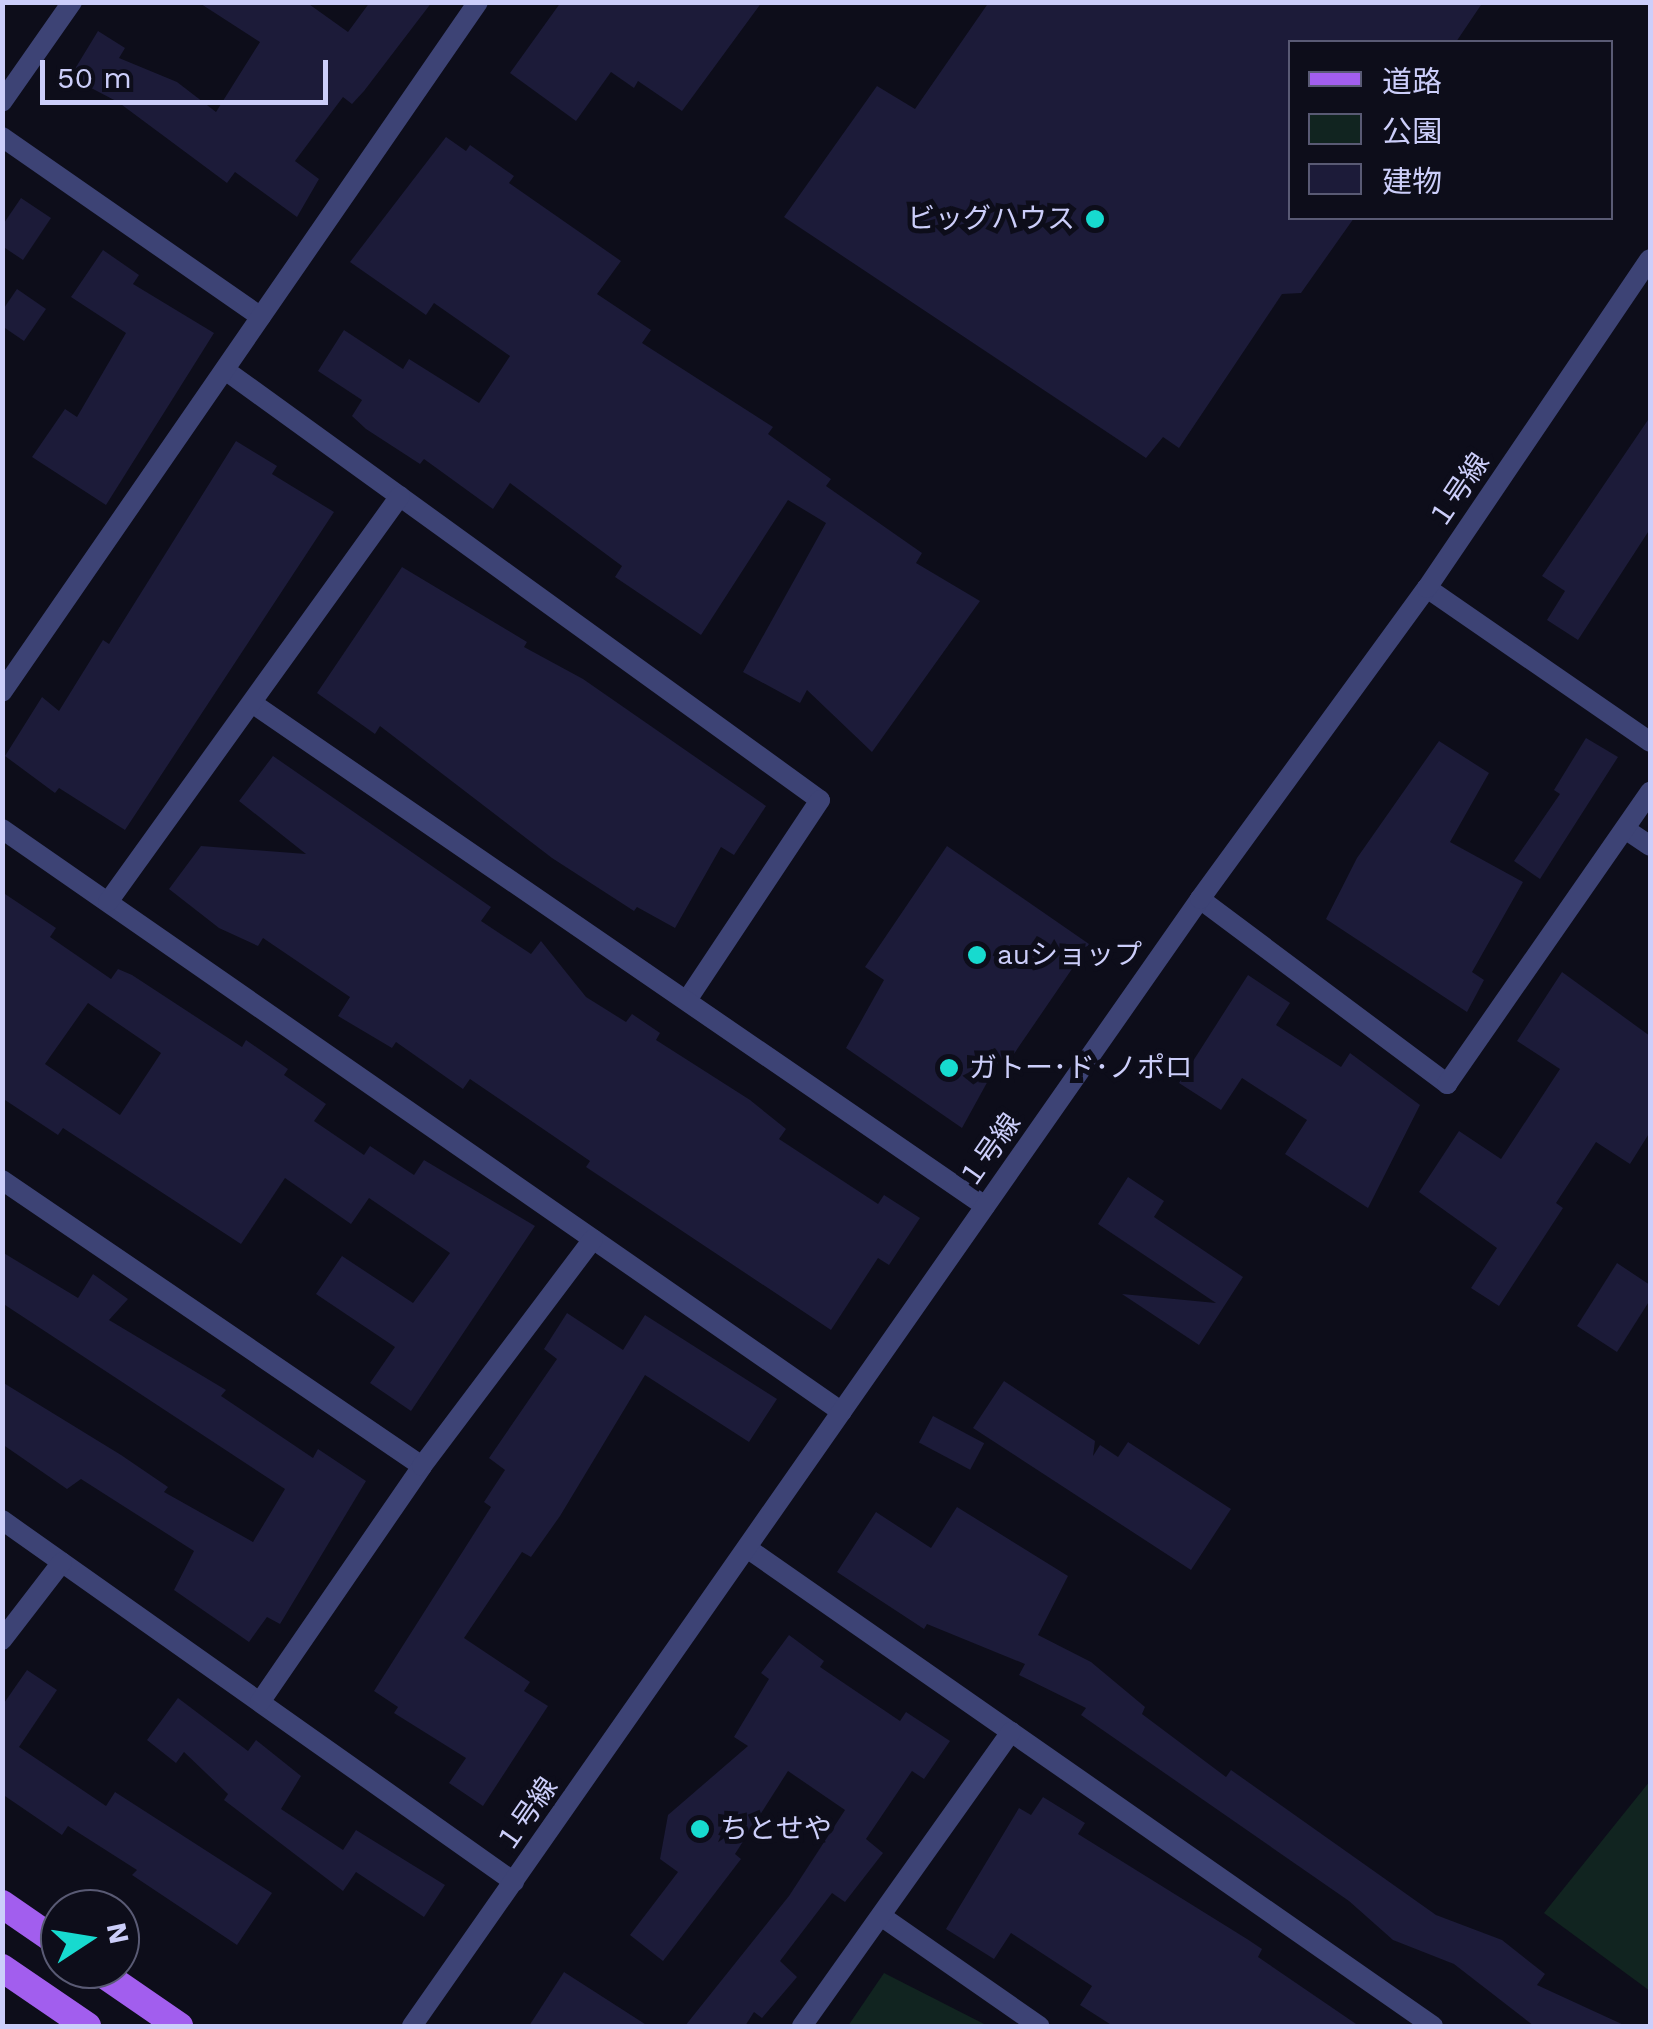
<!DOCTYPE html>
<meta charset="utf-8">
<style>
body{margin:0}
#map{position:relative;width:1653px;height:2029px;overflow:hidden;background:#0d0d1a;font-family:"Work Sans","Noto Sans JP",sans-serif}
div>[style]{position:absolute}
.green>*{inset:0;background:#112420}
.building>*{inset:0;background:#1c1b39;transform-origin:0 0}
.minor>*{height:20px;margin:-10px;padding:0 10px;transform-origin:10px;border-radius:10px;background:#3d4375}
.tertiary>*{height:20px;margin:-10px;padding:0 10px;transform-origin:10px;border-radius:10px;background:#3d4375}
.primary>*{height:28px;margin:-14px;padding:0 14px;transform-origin:14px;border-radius:14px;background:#a25eee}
.dots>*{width:28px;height:28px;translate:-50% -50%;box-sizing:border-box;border:5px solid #0d0d1a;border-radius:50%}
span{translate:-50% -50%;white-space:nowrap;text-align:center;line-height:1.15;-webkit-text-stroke:10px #0d0d1a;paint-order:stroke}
.poi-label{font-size:28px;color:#cccefa}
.right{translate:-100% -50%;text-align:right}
.left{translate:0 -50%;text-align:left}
.street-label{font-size:28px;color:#cccefa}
.frame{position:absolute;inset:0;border:5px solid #cccefa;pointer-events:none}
.legend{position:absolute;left:1288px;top:40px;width:325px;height:180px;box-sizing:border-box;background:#0d0d1a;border:2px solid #595a74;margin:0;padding:12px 18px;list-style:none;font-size:30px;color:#cccefa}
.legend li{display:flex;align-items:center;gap:20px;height:50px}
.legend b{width:50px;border:2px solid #595a74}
.north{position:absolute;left:40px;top:1889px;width:100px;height:100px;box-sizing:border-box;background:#0d0d1a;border:2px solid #595a74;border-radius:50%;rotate:78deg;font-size:28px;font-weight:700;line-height:40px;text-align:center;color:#cccefa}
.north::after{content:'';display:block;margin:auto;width:35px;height:45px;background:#17dacf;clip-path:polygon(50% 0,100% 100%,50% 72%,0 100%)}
.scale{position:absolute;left:40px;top:60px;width:288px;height:45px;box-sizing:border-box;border:5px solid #cccefa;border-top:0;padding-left:12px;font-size:30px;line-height:35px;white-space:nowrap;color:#cccefa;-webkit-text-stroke:8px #0d0d1a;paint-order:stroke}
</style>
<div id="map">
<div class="green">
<div style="clip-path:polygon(1650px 1781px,1650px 1991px,1544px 1913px)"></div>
<div style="clip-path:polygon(884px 1973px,988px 2026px,848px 2026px)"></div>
</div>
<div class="building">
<div style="clip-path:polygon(198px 2px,306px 2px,348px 32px,370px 2px,432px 2px,364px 91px,352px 104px,343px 97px,295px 161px,319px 179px,297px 217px,235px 172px,227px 183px,118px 102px,70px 77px,98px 31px,125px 48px,119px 58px,177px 82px,216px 112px,260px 42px)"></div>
<div style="clip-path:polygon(561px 2px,762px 2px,682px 111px,638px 81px,634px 88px,611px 72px,576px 121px,510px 73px)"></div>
<div style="clip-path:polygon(989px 2px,1483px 2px,1456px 42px,1290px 42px,1290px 218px,1354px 218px,1301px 293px,1282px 294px,1179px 448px,1163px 437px,1146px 458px,784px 217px,877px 86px,915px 109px)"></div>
<div style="clip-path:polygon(446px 137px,466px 151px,470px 145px,514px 176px,509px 183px,621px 261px,597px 294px,651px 330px,642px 343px,773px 427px,768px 434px,831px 479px,826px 486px,922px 553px,916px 563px,980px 601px,872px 752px,807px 690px,800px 703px,743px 672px,826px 523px,788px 500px,701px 635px,615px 577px,622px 566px,510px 483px,493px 509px,424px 459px,420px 464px,366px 429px,352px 416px,362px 400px,318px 371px,344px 330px,403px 369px,409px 359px,479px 403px,510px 356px,434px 303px,426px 315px,350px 262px)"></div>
<div style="clip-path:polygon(21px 198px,51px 218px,23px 260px,2px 246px,2px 226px)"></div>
<div style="clip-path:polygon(103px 250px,139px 275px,133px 284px,214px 333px,106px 505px,32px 457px,65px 409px,77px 417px,126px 333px,71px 297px)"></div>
<div style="clip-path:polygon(17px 289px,46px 309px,24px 341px,2px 326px,2px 311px)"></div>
<div style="clip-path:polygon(1650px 417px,1650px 529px,1578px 640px,1547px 620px,1565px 591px,1542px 576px)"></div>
<div style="clip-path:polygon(236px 441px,277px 466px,272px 474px,334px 512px,125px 830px,59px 788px,55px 793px,5px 756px,42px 697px,59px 711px,103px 640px,109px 644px)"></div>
<div style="clip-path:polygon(402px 567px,527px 642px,524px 647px,583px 679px,766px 806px,734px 855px,721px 847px,675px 928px,637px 907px,634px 911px,552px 858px,380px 726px,375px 734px,317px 693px)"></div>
<div style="clip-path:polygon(1586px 738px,1618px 757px,1540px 879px,1514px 861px,1560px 794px,1554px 790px)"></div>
<div style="clip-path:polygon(1439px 741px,1489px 773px,1450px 842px,1523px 882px,1472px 972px,1484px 980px,1467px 1012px,1326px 919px,1357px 858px)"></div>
<div style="clip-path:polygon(273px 756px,491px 907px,481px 921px,531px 954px,541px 941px,586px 997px,626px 1022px,632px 1014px,660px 1033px,656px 1040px,750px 1100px,786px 1129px,779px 1139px,878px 1204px,884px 1195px,920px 1218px,889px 1265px,878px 1258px,831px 1330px,586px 1167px,590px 1161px,470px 1079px,463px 1089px,396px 1042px,392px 1048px,338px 1016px,350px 997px,263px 938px,258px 946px,219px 928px,169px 889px,201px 846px,306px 854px,239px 801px)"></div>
<div style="clip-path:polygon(947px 846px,1089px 944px,1007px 1064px,1000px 1059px,962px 1128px,846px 1048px,884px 980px,865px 967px)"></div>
<div style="clip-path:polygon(evenodd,2px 892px,56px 928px,50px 937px,111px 979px,118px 969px,132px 975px,242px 1047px,246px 1040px,288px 1069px,284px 1075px,326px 1104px,314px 1121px,364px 1155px,370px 1146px,414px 1175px,424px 1160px,535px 1226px,411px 1411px,370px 1383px,395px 1347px,316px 1294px,342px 1256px,413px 1303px,450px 1253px,369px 1198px,351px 1224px,285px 1178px,241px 1244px,63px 1128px,58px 1135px,2px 1098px,2px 892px,88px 1003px,161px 1053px,120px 1115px,45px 1064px,88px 1003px)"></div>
<div style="clip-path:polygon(1562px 972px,1650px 1036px,1650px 1132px,1630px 1164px,1596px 1142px,1556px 1203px,1563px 1208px,1499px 1306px,1471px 1288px,1497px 1248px,1419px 1192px,1459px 1131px,1501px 1159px,1560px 1069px,1517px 1041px)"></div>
<div style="clip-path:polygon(1248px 975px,1290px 1003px,1276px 1025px,1341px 1067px,1350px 1053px,1420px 1105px,1368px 1208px,1285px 1154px,1307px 1120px,1242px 1078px,1221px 1110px,1179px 1083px)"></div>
<div style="clip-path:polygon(1128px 1177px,1164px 1201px,1154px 1217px,1243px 1277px,1199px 1345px,1122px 1294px,1216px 1303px,1098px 1224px)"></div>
<div style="clip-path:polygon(2px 1252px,78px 1298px,93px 1274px,128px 1299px,109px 1320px,226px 1390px,221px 1396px,313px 1458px,318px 1449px,366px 1481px,280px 1624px,267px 1617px,249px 1642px,174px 1590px,194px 1551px,81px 1479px,67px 1489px,2px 1444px,2px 1382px,121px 1455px,168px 1487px,164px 1492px,253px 1542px,285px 1489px,2px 1303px)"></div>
<div style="clip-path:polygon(1617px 1263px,1650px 1285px,1650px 1300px,1617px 1352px,1577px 1326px)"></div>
<div style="clip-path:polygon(567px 1313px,623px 1350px,645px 1315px,777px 1399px,749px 1442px,645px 1375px,560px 1516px,531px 1557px,522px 1552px,464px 1638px,530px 1682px,524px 1691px,548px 1706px,483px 1806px,449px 1783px,466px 1758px,394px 1713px,398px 1707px,374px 1691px,491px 1507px,484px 1502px,505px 1470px,489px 1458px,557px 1359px,544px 1349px)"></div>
<div style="clip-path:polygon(1004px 1381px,1095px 1441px,1093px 1456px,1100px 1445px,1118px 1457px,1128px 1442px,1231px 1509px,1191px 1570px,973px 1428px)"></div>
<div style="left:933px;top:1416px;width:58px;height:30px;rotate:28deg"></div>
<div style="clip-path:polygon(957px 1507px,1068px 1576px,1038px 1635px,1091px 1662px,1145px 1707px,1142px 1714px,1226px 1777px,1231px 1770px,1436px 1915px,1502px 1940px,1545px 1974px,1537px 1985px,1626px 2026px,1534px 2026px,1454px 1964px,1393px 1940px,1349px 1901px,1081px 1715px,1086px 1708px,1019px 1675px,1025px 1664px,927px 1624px,924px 1629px,837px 1572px,876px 1512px,931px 1548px)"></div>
<div style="clip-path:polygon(789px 1635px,824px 1661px,820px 1667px,900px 1721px,906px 1712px,950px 1741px,924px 1779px,912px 1771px,866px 1839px,883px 1853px,845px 1902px,832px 1893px,780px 1961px,797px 1977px,762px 2018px,754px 2012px,745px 2026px,685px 2026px,789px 1896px,845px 1810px,788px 1771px,735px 1854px,741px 1859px,663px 1961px,630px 1935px,678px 1872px,660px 1859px,668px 1815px,748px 1746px,734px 1737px,769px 1679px,761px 1673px)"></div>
<div style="clip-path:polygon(27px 1670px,57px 1690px,19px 1747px,106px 1806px,115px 1792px,272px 1893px,237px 1945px,132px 1875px,137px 1870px,68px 1826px,62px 1835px,2px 1794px,2px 1706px)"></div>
<div style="clip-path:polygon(178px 1698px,248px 1751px,256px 1740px,301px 1776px,281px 1809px,343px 1850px,356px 1830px,445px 1885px,424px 1917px,356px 1872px,343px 1891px,224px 1800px,228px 1794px,184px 1752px,176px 1763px,147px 1740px)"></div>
<div style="clip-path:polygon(1043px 1797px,1085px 1823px,1078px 1834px,1247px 1939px,1262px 1949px,1258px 1957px,1359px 2026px,1113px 2026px,1080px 2005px,1092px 1986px,1011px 1933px,994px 1959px,946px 1929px,1019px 1808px,1031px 1815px)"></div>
<div style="clip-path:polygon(564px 1972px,648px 2026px,529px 2026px)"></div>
</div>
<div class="minor">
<div style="left:2px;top:102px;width:122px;rotate:-55deg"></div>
<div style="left:2px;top:137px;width:315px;rotate:34.8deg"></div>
<div style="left:225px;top:370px;width:734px;rotate:35.86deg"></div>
<div style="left:820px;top:800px;width:239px;rotate:123.6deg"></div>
<div style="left:1427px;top:588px;width:271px;rotate:34.6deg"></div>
<div style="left:2px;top:692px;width:838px;rotate:-55.4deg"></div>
<div style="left:252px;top:703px;width:889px;rotate:34.46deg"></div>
<div style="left:2px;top:829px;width:1022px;rotate:34.76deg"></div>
<div style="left:1625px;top:829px;width:30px;rotate:34deg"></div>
<div style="left:1200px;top:899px;width:309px;rotate:36.8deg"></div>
<div style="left:1447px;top:1084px;width:356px;rotate:-55.2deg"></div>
<div style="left:108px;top:902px;width:500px;rotate:-54.28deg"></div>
<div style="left:2px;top:1180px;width:508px;rotate:34.25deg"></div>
<div style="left:2px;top:1520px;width:627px;rotate:35.26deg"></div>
<div style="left:747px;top:1548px;width:836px;rotate:34.87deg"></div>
<div style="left:2px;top:1640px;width:98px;rotate:-52.4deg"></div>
<div style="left:260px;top:1702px;width:286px;rotate:-55.5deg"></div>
<div style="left:422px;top:1466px;width:284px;rotate:-53deg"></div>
<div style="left:881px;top:1916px;width:193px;rotate:34.8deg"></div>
<div style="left:802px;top:2026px;width:361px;rotate:-54.6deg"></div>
</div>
<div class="tertiary">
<div style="left:412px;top:2026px;width:1375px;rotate:-55.04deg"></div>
<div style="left:1200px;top:899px;width:385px;rotate:-53.9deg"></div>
<div style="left:1427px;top:588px;width:397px;rotate:-55.9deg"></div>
</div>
<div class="primary">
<div style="left:2px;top:1904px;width:70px;rotate:34.6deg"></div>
<div style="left:2px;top:1968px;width:103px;rotate:34.3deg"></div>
<div style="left:96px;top:1969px;width:101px;rotate:34.5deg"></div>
</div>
<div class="dots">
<div style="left:1095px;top:219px;background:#17dacf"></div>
<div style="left:977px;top:955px;background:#17dacf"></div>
<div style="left:949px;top:1068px;background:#17dacf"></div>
<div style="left:700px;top:1829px;background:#17dacf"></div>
</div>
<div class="poi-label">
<span class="right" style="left:1075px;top:219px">ビッグハウス</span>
<span class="left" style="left:997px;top:955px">auショップ</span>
<span class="left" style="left:969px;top:1068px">ガトー･ド･ノポロ</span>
<span class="left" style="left:720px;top:1829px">ちとせや</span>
</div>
<div class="street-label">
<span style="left:1459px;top:491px;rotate:-56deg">１号線</span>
<span style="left:990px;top:1151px;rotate:-55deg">１号線</span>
<span style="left:527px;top:1815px;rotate:-55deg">１号線</span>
</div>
<div class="frame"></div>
<ul class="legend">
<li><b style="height:12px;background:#a25eee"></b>道路</li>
<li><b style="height:28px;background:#112420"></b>公園</li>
<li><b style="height:28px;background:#1c1b39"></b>建物</li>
</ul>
<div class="north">N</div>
<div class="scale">50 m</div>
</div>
